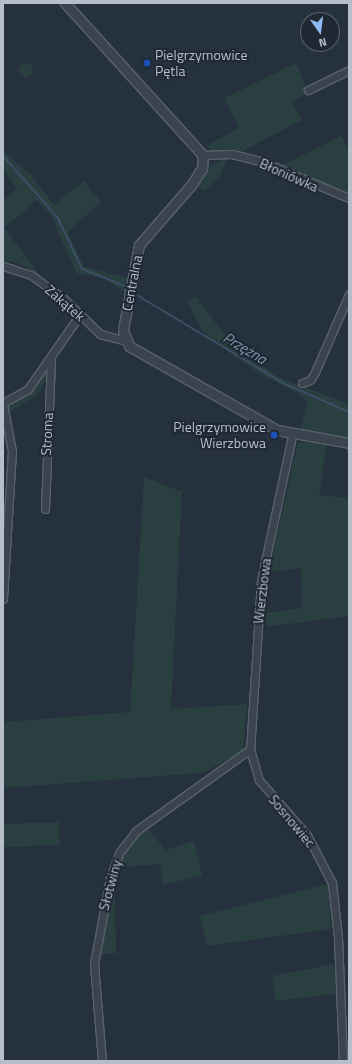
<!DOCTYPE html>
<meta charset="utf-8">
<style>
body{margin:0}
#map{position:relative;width:352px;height:1064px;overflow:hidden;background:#26313e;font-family:"Titillium Web",sans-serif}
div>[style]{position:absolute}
.green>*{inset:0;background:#293f40;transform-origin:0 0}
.round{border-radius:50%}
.stream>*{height:2px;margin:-1px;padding:0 1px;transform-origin:1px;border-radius:1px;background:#3c4f66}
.roads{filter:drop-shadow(1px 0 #58616c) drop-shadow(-1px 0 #58616c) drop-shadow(0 1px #58616c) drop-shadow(0 -1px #58616c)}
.minor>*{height:7px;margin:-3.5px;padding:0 3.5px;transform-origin:3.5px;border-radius:3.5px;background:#3a434e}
.tertiary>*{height:9px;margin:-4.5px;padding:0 4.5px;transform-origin:4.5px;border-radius:4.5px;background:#3a434e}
.dots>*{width:11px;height:11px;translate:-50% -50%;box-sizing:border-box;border:2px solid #1f2833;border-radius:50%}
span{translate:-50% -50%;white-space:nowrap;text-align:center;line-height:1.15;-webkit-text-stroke:4px #1f2833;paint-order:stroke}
.poi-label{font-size:14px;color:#b6bec9}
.left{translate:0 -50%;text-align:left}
.right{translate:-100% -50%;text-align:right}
.street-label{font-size:14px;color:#b6bec9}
.water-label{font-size:15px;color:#7f95af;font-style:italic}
.frame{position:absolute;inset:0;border:4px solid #b6bec9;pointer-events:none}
.north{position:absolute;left:300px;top:12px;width:40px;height:40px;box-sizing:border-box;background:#1f2833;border:1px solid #5b646f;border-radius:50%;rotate:166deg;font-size:11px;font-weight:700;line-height:16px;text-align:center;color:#b6bec9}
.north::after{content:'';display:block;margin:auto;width:14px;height:18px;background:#91baf3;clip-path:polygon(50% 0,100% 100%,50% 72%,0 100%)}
</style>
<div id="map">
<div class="green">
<div class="round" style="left:19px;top:63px;width:14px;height:14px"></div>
<div style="clip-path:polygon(296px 63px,308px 93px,292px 101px,302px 120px,237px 154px,212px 151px,206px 146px,239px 128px,224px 98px)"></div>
<div style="clip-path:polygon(341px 136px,349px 151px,349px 196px,280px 166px)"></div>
<div style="clip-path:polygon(3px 150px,32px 176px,54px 205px,84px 181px,101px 202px,68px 232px,83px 266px,128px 278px,125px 293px,106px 279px,76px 273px,51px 215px,37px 200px,4px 228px,40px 275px,16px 262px,3px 261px,3px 201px,17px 189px,3px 170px)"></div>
<div style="clip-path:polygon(227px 157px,220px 177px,205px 191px,195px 186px,210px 166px)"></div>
<div style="clip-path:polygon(196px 296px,226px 337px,276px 376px,349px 404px,349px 441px,300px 432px,308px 403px,299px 394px,257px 372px,203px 332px,187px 302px)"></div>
<div style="clip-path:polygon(50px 366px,50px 374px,37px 395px,8px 413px,6px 404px,28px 393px)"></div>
<div style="clip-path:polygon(298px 442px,327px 444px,319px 495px,349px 498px,349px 616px,266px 627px,266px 613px,302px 608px,301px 568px,269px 572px)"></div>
<div style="clip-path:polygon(144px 477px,182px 492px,171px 709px,247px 704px,243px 751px,203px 773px,3px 788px,3px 722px,130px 712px)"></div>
<div style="left:59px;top:822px;width:23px;height:56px;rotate:88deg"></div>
<div style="clip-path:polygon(147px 828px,166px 850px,194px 841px,202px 875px,163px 885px,160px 864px,122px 867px,115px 891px,116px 953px,97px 955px,109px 890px,118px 867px,130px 842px)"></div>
<div style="clip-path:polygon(328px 884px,331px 929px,207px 946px,200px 916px)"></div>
<div style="clip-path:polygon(334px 964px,336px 994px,276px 1001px,272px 976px)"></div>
</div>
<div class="stream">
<div style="left:3px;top:156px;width:83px;rotate:48.4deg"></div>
<div style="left:58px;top:218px;width:56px;rotate:64.8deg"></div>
<div style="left:82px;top:269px;width:46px;rotate:21.6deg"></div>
<div style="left:135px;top:294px;width:173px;rotate:31deg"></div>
<div style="left:283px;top:383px;width:72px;rotate:23.7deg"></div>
</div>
<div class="roads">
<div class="minor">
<div style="left:308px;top:90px;width:46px;rotate:-26deg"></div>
<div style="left:203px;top:155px;width:29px;rotate:-2deg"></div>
<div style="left:232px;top:154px;width:33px;rotate:14deg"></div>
<div style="left:264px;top:162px;width:92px;rotate:23deg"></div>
<div style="left:3px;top:266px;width:29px;rotate:18deg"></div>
<div style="left:31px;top:275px;width:41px;rotate:36deg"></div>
<div style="left:64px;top:299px;width:50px;rotate:44.2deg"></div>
<div style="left:100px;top:334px;width:27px;rotate:15deg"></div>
<div style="left:302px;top:383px;width:9px;rotate:-21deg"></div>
<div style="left:310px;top:380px;width:9px;rotate:-58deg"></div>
<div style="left:315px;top:372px;width:85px;rotate:-66.4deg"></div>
<div style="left:3px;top:403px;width:29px;rotate:-29deg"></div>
<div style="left:28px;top:389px;width:89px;rotate:-55.1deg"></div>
<div style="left:3px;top:404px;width:48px;rotate:79.2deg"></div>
<div style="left:12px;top:451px;width:148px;rotate:93.5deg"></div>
<div style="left:292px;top:436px;width:148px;rotate:102.1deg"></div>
<div style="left:261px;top:581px;width:168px;rotate:93.7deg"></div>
<div style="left:250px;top:749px;width:32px;rotate:74deg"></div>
<div style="left:259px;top:780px;width:73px;rotate:48.9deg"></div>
<div style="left:307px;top:835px;width:54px;rotate:62.5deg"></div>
<div style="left:332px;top:883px;width:54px;rotate:83.7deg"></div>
<div style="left:338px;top:937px;width:124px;rotate:87.7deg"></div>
<div style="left:45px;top:509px;width:150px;rotate:-87.7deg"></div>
<div style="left:102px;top:1061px;width:97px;rotate:-94.7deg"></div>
<div style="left:94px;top:964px;width:87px;rotate:-79.5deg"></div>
<div style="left:110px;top:878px;width:27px;rotate:-70deg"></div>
<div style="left:119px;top:853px;width:29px;rotate:-52deg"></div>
<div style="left:137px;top:830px;width:139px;rotate:-35.6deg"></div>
</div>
<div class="tertiary">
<div style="left:65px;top:3px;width:205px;rotate:47.8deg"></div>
<div style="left:203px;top:155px;width:13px;rotate:94deg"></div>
<div style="left:202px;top:168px;width:19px;rotate:122deg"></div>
<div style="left:192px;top:184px;width:81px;rotate:131deg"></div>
<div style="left:139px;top:245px;width:86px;rotate:100.7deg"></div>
<div style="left:123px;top:330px;width:17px;rotate:69deg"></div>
<div style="left:129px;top:346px;width:170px;rotate:29.6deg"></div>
<div style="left:277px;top:430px;width:73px;rotate:10.2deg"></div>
</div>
</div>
<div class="dots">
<div style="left:147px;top:63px;background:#1a4fb4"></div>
<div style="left:274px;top:435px;background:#1a4fb4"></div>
</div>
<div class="poi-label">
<span class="left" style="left:155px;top:63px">Pielgrzymowice<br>Pętla</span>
<span class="right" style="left:266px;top:435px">Pielgrzymowice<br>Wierzbowa</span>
</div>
<div class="street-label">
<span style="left:289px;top:175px;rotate:24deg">Błoniówka</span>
<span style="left:132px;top:283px;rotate:-79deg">Centralna</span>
<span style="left:65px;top:303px;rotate:41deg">Zakątek</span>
<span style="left:47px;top:434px;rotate:-87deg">Stroma</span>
<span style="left:262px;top:591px;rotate:-83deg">Wierzbowa</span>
<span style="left:292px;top:821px;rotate:50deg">Sosnowiec</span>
<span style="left:110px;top:885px;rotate:-75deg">Słotwiny</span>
</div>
<div class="water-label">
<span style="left:245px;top:348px;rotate:31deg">Przężna</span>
</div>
<div class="frame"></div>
<div class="north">N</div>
</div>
